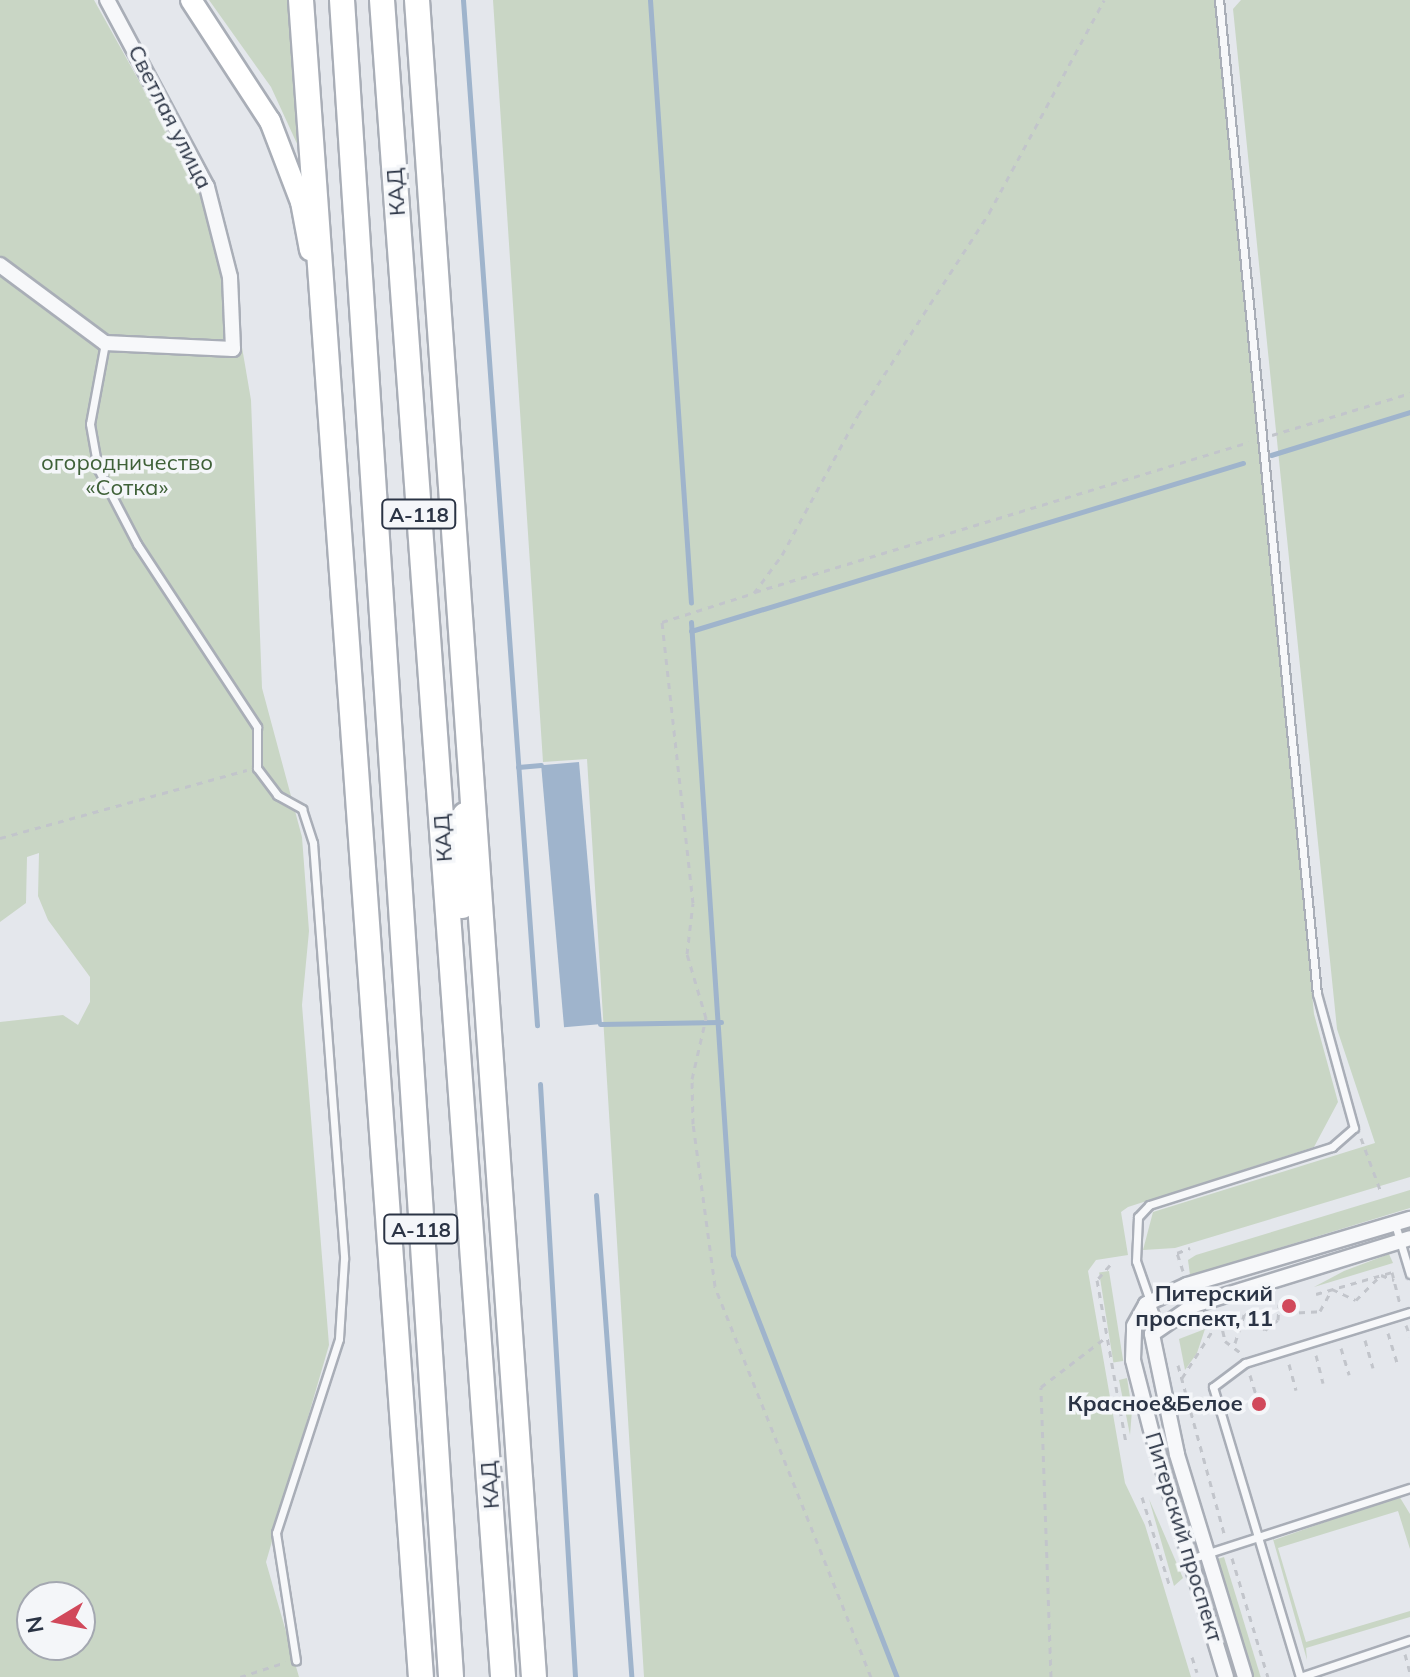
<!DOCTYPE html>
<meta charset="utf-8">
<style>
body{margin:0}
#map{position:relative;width:1410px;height:1677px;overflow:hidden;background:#e4e7ec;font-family:Mulish,sans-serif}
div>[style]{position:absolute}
.green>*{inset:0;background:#c9d6c5;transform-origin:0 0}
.water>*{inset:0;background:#9fb4cc;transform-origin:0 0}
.stream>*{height:5px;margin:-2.5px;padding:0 2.5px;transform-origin:2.5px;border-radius:2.5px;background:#9fb4cc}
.path>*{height:3px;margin-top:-1.5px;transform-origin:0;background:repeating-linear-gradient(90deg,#c2c5cb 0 6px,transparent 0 12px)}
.roads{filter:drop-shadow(2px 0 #a9aeb7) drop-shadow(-2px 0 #a9aeb7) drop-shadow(0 2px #a9aeb7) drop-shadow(0 -2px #a9aeb7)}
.lane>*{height:7px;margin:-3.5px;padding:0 3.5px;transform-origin:3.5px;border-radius:3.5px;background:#f7f8fa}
.street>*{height:14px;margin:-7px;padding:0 7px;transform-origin:7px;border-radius:7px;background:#f7f8fa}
.secondary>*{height:20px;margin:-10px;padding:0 10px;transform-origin:10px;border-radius:10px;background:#fff}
.highway>*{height:24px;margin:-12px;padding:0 12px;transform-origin:12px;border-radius:12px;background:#fff}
.dots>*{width:22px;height:22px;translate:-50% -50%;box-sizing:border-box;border:4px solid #f4f6f9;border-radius:50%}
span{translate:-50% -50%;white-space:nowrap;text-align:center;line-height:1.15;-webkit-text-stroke:7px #f4f6f9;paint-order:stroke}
.shield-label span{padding:2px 6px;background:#f4f6f9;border:2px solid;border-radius:6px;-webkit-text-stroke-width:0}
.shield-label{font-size:20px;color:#2b3445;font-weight:700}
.street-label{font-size:22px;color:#2b3445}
.park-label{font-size:22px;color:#3f6138}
.poi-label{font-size:22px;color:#2b3445;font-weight:700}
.right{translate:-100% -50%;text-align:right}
.north{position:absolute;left:16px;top:1581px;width:80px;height:80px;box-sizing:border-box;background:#f4f6f9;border:2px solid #a4a8b1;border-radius:50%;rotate:260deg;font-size:22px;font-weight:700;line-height:32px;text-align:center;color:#2b3445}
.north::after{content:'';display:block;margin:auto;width:28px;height:36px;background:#d1495b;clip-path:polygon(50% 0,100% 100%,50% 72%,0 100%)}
</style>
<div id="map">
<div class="green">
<div style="clip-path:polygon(evenodd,0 0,94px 0,197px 185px,230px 277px,251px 400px,262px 688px,302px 837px,309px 931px,302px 1005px,329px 1345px,266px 1562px,299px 1677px,0 1677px,0 1022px,63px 1015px,78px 1025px,90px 1002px,90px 977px,48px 920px,38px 896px,39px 853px,27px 857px,26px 903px,0 922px,0 0,32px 1597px,80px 1597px,80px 1645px,32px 1645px,32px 1597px)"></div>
<div style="clip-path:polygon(209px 0,294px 0,304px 159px,271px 87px)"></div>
<div style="clip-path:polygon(493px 0,1217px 0,1314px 1014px,1338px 1102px,1314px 1147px,1128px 1207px,1121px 1212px,1128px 1255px,1096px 1260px,1088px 1271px,1125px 1483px,1145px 1525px,1191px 1677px,644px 1677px,587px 759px,543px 762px)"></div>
<div style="clip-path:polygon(1241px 0,1410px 0,1410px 1177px,1175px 1248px,1143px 1250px,1153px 1212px,1375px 1143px,1337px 1029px,1233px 9px)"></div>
<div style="clip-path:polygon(1410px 1190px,1410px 1208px,1190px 1275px,1188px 1260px,1196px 1255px)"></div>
<div style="clip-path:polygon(1389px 1254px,1393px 1263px,1314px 1287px,1344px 1271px)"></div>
<div style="left:1109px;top:1271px;width:91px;height:10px;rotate:81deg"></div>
<div style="clip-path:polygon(1205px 1329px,1197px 1353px,1185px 1370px,1179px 1339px)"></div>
<div style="clip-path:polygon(1127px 1378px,1132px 1410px,1130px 1435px,1119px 1380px)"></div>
<div style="clip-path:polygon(1399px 1496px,1410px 1514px,1410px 1549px,1398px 1511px,1278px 1548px,1306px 1642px,1410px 1611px,1410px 1617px,1306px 1648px,1307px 1660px,1271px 1532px,1274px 1540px)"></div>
<div style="clip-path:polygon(1149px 1499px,1183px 1578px,1174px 1586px)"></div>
<div style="left:1224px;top:1557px;width:126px;height:7px;rotate:73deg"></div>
</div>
<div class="water">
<div style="left:579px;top:762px;width:263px;height:38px;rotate:85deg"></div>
</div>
<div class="stream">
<div style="left:463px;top:0;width:1028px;rotate:85.87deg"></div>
<div style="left:650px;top:0;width:604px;rotate:86.11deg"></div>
<div style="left:1271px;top:455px;width:145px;rotate:-17.2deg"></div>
<div style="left:691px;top:622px;width:634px;rotate:86.2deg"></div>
<div style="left:733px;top:1255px;width:453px;rotate:68.8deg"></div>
<div style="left:691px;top:631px;width:577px;rotate:-16.93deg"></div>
<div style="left:518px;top:767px;width:23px;rotate:-5deg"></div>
<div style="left:600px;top:1024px;width:121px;rotate:-0.9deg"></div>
<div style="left:540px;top:1084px;width:594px;rotate:86.62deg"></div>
<div style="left:596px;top:1195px;width:483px;rotate:85.8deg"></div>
</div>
<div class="path">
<div style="left:1272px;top:435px;width:144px;rotate:-16.9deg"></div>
<div style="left:755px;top:592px;width:516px;rotate:-16.89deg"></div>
<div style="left:0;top:838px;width:256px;rotate:-15.4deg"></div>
<div style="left:1361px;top:1138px;width:58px;rotate:69.7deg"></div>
<div style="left:1110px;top:1265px;width:20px;rotate:131deg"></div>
<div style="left:1097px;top:1280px;width:165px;rotate:79.9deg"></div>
<div style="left:1183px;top:1271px;width:19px;rotate:-108deg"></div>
<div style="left:1177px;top:1253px;width:14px;rotate:-21deg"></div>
<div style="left:1316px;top:1294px;width:79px;rotate:-16.1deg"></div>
<div style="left:1392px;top:1272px;width:33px;rotate:76deg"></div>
<div style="left:1220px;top:1319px;width:23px;rotate:77deg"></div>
<div style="left:1225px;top:1341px;width:20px;rotate:37deg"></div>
<div style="left:1406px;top:1325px;width:12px;rotate:70deg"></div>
<div style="left:1388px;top:1333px;width:30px;rotate:73deg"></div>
<div style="left:1365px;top:1340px;width:29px;rotate:74deg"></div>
<div style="left:1235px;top:1343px;width:32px;rotate:-72deg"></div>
<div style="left:1245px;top:1313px;width:26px;rotate:40deg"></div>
<div style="left:1265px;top:1330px;width:16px;rotate:-38deg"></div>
<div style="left:1278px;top:1320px;width:16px;rotate:-86deg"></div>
<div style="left:1279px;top:1304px;width:12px;rotate:48deg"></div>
<div style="left:1287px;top:1313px;width:33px;rotate:-3deg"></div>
<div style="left:1320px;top:1311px;width:25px;rotate:-61deg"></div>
<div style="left:1332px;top:1289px;width:26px;rotate:25deg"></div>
<div style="left:1356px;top:1300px;width:35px;rotate:-45deg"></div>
<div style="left:1381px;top:1275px;width:14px;rotate:21deg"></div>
<div style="left:1341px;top:1348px;width:28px;rotate:73deg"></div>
<div style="left:1316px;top:1355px;width:29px;rotate:76deg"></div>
<div style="left:1289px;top:1364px;width:27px;rotate:75deg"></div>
<div style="left:1178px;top:1365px;width:178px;rotate:74.7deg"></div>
<div style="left:1250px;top:1375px;width:28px;rotate:73deg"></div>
<div style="left:1182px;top:1378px;width:70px;rotate:-57.2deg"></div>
<div style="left:1142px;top:1497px;width:94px;rotate:72.7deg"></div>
<div style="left:1232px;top:1558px;width:124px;rotate:73.2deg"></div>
<div style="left:1405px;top:1654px;width:20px;rotate:75deg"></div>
<div style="left:1192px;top:1657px;width:16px;rotate:72deg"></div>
<div style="left:240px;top:1677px;width:48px;rotate:-18.1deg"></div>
<div style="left:871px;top:1677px;width:421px;rotate:-111.8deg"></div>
<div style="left:715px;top:1286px;width:163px;rotate:-97.7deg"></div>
<div style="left:693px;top:1124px;width:45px;rotate:-91.3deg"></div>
<div style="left:692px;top:1079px;width:63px;rotate:-77.1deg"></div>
<div style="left:706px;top:1018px;width:67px;rotate:-106.5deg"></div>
<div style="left:687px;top:954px;width:51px;rotate:-83.3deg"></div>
<div style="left:693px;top:903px;width:283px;rotate:-96.3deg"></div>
<div style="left:662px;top:622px;width:96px;rotate:-17.5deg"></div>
<div style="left:754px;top:593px;width:47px;rotate:-53.6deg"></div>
<div style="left:782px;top:555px;width:159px;rotate:-61.5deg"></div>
<div style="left:858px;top:415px;width:241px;rotate:-57deg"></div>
<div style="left:989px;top:213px;width:242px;rotate:-61.6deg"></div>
<div style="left:1051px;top:1677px;width:290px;rotate:-92deg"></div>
<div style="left:1041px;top:1387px;width:81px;rotate:-37.4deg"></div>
</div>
<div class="roads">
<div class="lane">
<div style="left:105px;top:343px;width:82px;rotate:100.5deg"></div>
<div style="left:90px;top:424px;width:46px;rotate:79.9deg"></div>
<div style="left:98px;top:469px;width:85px;rotate:62.5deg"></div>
<div style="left:137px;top:544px;width:219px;rotate:56.7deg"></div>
<div style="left:257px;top:727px;width:41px;rotate:90deg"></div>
<div style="left:257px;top:768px;width:34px;rotate:53deg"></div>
<div style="left:277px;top:795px;width:29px;rotate:29deg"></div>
<div style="left:302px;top:809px;width:36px;rotate:72deg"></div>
<div style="left:313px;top:843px;width:417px;rotate:85.7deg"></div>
<div style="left:344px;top:1259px;width:80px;rotate:93.6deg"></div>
<div style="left:339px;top:1339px;width:204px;rotate:108deg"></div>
<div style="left:276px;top:1533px;width:129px;rotate:81.1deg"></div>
<div style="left:1395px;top:1224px;width:52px;rotate:73.3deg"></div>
<div style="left:1158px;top:1324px;width:67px;rotate:-109.2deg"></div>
<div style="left:1136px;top:1261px;width:44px;rotate:-87.4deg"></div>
<div style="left:1138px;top:1217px;width:16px;rotate:-47deg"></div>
<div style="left:1149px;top:1205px;width:192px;rotate:-17.6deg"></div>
<div style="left:1332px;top:1147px;width:29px;rotate:-41deg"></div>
<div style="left:1354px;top:1128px;width:139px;rotate:-105.4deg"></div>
<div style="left:1317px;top:994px;width:999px;rotate:-95.63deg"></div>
<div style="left:1190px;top:1559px;width:231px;rotate:-17.9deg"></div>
<div style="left:1300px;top:1677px;width:303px;rotate:-106.7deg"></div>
<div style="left:1213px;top:1387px;width:40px;rotate:-37deg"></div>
<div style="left:1245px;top:1363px;width:173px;rotate:-17.2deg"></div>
<div style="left:1300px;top:1677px;width:116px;rotate:-18.6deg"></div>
</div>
<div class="street">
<div style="left:0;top:265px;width:131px;rotate:36.6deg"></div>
<div style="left:105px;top:343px;width:128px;rotate:2.7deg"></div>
<div style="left:233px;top:349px;width:72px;rotate:-92.4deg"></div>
<div style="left:230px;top:277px;width:93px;rotate:-104.3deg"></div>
<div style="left:207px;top:187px;width:212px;rotate:-118.1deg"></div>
<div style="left:1226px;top:1677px;width:254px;rotate:-106.9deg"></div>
<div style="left:1152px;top:1434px;width:76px;rotate:-104.4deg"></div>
<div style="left:1133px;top:1360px;width:34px;rotate:-88deg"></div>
<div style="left:1134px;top:1326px;width:25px;rotate:-61deg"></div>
<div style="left:1146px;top:1304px;width:45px;rotate:-24.9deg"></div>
<div style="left:1187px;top:1285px;width:233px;rotate:-16.5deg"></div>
<div style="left:1245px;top:1677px;width:233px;rotate:-107deg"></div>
<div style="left:1177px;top:1454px;width:123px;rotate:-101.8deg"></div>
<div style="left:1152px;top:1334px;width:51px;rotate:-34.6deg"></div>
<div style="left:1194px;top:1305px;width:226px;rotate:-17.2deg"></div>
</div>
<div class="secondary">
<div style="left:191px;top:0;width:145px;rotate:56.9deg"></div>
<div style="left:270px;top:121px;width:87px;rotate:69.1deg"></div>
<div style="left:301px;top:202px;width:49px;rotate:79.4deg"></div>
</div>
<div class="highway">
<div style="left:301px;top:0;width:1681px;rotate:85.91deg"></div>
<div style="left:342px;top:0;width:1681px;rotate:86.28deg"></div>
<div style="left:382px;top:0;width:1681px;rotate:85.87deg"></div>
<div style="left:417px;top:0;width:1681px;rotate:86.01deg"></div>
<div style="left:462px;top:906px;width:91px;rotate:-88.1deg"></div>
</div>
</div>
<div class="dots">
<div style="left:1289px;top:1306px;background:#d1495b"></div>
<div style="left:1259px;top:1404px;background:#d1495b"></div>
</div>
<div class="shield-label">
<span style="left:419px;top:514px">А-118</span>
<span style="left:421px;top:1229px">А-118</span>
</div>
<div class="street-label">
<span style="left:170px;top:117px;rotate:63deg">Светлая улица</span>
<span style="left:396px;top:192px;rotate:-94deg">КАД</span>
<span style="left:443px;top:838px;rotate:-94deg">КАД</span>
<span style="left:490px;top:1485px;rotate:-94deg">КАД</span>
<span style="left:1184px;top:1537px;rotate:73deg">Питерский проспект</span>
</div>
<div class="park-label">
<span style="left:127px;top:475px">огородничество<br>«Сотка»</span>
</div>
<div class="poi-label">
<span class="right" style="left:1273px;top:1306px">Питерский<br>проспект, 11</span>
<span class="right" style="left:1243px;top:1404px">Красное&amp;Белое</span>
</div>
<div class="north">N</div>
</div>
